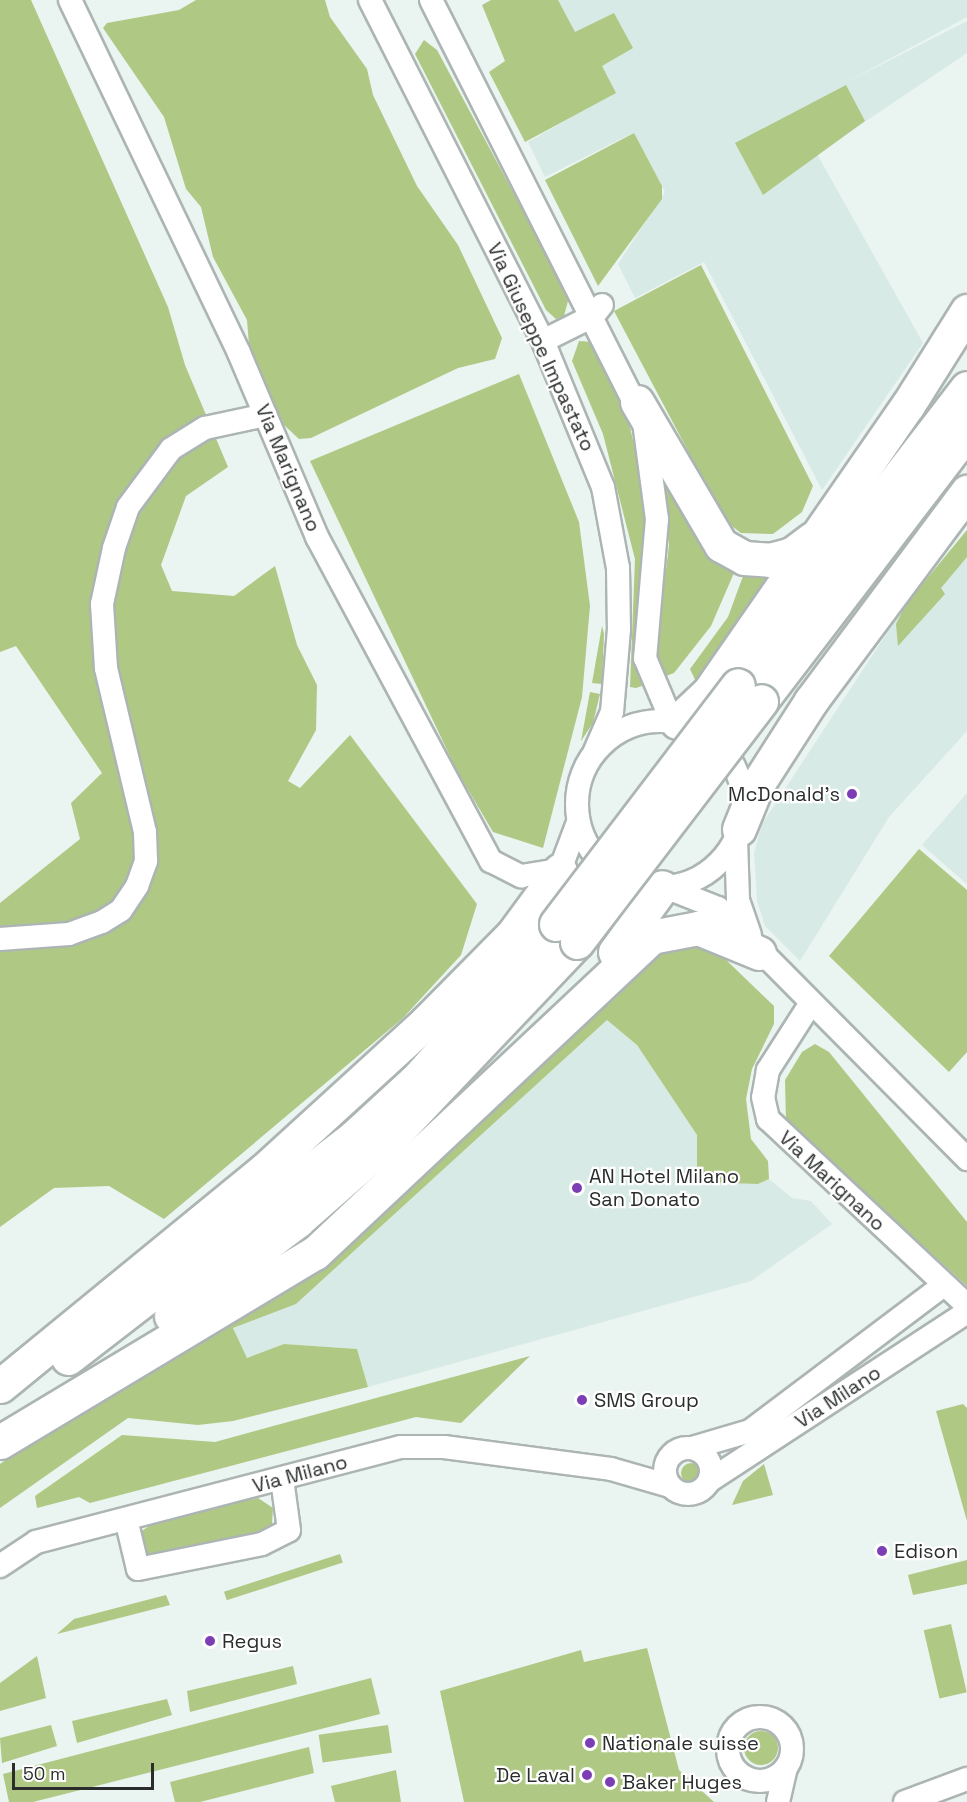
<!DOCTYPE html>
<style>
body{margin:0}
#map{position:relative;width:967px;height:1802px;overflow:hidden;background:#eaf4f1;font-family:"Space Grotesk",sans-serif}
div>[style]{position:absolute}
.built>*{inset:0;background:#d8eae5}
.green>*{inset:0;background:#afc884;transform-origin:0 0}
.round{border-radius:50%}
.roads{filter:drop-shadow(2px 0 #acb5b3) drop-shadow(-2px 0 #acb5b3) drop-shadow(0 2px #acb5b3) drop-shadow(0 -2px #acb5b3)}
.street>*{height:22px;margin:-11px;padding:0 11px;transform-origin:11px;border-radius:11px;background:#fff}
.street>.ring{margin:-11px;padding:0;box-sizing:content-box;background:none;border:22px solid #fff;border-radius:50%}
.highway>*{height:33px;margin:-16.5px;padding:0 16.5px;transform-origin:16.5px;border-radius:16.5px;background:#fff}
.bridges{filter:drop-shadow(2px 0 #acb5b3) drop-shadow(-2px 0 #acb5b3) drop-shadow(0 2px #acb5b3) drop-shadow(0 -2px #acb5b3)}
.highway-bridge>*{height:33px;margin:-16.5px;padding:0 16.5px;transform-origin:16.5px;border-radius:16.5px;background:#fff}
.dots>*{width:16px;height:16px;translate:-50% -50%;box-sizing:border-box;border:3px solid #fff;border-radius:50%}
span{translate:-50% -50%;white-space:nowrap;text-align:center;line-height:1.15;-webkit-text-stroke:4.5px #fff;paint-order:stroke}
.street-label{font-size:20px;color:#2a2d2c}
.poi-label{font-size:20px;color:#2a2d2c}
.right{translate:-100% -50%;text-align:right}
.left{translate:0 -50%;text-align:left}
.scale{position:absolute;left:12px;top:1763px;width:142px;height:27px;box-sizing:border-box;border:3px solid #2a2d2c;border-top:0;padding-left:8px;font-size:18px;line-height:21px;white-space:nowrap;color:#2a2d2c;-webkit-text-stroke:4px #fff;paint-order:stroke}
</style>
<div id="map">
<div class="built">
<div style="clip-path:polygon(557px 0,967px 0,967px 17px,845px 83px,967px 21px,967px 53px,817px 154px,923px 343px,822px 490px,704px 262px,635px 298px,618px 264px,665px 192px,633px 133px,545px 177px,528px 142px,608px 96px)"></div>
<div style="clip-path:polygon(967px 530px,967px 731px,889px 817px,800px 961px,765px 926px,757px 901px,754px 853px,762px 824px,906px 604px)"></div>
<div style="clip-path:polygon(967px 793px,967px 884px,922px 845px)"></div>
<div style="clip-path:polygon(607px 1020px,637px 1045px,697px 1135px,697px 1182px,758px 1184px,769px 1179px,792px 1198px,811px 1201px,832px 1224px,751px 1281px,368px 1387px,357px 1349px,284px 1344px,247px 1358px,233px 1328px,296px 1304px)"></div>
</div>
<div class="green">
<div style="clip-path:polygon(0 0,31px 0,168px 307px,185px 365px,228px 467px,186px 496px,161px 565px,172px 591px,234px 596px,275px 566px,297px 645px,317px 685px,316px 730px,288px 781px,300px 788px,350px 735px,477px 904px,461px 955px,403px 1018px,164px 1219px,109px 1186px,54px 1188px,0 1227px,0 903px,80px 839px,71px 803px,102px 773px,16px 646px,0 652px)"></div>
<div style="clip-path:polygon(196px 0,325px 0,330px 17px,367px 69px,373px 95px,417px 186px,458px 245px,502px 338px,495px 359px,458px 368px,311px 438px,299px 439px,284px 425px,249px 345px,247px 320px,213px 257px,201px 207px,186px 189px,164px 117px,103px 28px,107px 23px,179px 10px)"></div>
<div style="clip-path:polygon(491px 0,558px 0,575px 32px,614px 13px,633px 48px,602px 66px,616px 93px,525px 142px,489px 72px,505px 61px,482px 5px)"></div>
<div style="clip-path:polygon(424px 40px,437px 50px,569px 297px,564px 316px,556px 319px,546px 310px,415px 54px)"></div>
<div style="clip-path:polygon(846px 85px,865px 121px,763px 195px,735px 143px)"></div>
<div style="clip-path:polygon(634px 133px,662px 186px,662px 199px,598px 286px,545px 180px)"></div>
<div style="clip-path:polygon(701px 265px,813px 486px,802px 512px,773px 534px,741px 533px,725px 521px,614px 311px)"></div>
<div style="clip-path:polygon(579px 341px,592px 342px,606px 364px,628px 419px,643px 482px,647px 518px,636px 664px,642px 686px,636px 688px,630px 687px,635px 559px,603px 434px,572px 361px)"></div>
<div style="clip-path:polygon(519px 374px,579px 522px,590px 606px,582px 697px,543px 848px,493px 832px,457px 771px,310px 461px)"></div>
<div style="clip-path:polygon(664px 475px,737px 566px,711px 626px,674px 673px,661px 678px,656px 649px,669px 546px)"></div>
<div style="clip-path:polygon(967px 530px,967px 557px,941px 588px,945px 594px,898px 646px,896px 624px,906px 604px)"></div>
<div style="clip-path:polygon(746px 568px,776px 569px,697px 684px,690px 669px,728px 617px)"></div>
<div style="clip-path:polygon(602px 626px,604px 634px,602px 684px,592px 683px)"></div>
<div style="clip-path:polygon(590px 692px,600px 694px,593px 723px,581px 741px)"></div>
<div style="clip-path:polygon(919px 849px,967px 890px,967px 1052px,949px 1072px,829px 956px)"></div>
<div style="clip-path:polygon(693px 946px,723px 957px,774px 1006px,774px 1024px,752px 1069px,746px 1099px,751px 1139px,768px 1161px,769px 1179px,758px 1184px,697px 1182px,697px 1135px,637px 1045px,607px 1020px,296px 1304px,233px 1328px,247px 1358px,284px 1344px,357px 1349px,368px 1387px,233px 1421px,198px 1425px,128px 1418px,0 1508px,0 1464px,133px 1368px,305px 1275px,657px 950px)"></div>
<div style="clip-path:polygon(815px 1044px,829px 1052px,967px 1222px,967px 1286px,786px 1121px,785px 1080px,802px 1052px)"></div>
<div style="clip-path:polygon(530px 1356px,461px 1423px,416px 1417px,90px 1503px,79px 1497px,37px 1508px,35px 1496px,122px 1435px,215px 1442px)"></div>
<div style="clip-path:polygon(963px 1404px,967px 1408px,967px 1521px,936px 1411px)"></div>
<div class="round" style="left:681px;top:1463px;width:20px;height:20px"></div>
<div style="clip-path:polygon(764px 1464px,773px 1495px,732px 1505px,743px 1481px)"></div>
<div style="clip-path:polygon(258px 1498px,273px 1508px,272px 1524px,261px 1534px,149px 1561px,140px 1550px,139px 1533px,159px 1519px)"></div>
<div style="left:340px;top:1554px;width:9px;height:122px;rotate:72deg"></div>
<div style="clip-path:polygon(967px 1560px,967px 1584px,913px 1595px,908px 1575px)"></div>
<div style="clip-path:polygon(166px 1595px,170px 1605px,57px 1634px,74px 1619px)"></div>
<div style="left:951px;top:1624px;width:70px;height:28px;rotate:77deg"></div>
<div style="clip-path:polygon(647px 1648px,679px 1770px,714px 1802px,464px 1802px,440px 1691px,581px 1650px,584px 1662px)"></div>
<div style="clip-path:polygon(37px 1656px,46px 1698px,0 1711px,0 1683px)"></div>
<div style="clip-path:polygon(293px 1666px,297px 1684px,190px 1712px,187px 1691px)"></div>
<div style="clip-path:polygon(371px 1678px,380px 1714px,33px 1802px,9px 1802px,3px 1774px)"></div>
<div style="clip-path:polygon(167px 1699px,172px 1715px,77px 1743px,72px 1721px)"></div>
<div style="clip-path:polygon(51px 1725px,57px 1746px,2px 1763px,0 1738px)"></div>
<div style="left:388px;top:1725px;width:28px;height:70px;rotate:82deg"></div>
<div class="round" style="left:744px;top:1731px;width:34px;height:34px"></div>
<div style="clip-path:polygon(309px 1747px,314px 1773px,200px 1802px,175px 1802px,170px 1782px)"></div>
<div style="clip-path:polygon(396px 1770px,401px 1802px,335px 1802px,331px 1786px)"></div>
</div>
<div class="roads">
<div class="street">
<div style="left:70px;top:0;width:391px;rotate:64.4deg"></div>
<div style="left:239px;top:353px;width:200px;rotate:67deg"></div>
<div style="left:317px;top:537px;width:368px;rotate:61.8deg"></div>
<div style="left:491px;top:861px;width:34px;rotate:27deg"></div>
<div style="left:521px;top:876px;width:39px;rotate:-9deg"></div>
<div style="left:560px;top:870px;width:51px;rotate:-69.4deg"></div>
<div style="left:370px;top:0;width:382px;rotate:63.1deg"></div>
<div style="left:543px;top:341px;width:158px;rotate:67.7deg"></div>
<div style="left:603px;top:487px;width:82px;rotate:79.5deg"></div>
<div style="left:618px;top:568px;width:61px;rotate:89.1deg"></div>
<div style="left:619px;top:629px;width:83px;rotate:94.8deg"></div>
<div style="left:612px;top:712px;width:43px;rotate:113.6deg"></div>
<div style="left:431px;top:0;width:473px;rotate:63.2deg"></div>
<div style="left:644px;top:422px;width:98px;rotate:82.4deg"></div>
<div style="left:657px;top:519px;width:140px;rotate:94.9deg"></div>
<div style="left:645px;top:658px;width:69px;rotate:67.1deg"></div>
<div style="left:543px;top:341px;width:56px;rotate:-26.6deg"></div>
<div style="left:593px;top:316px;width:14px;rotate:-51deg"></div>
<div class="ring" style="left:577px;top:721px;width:144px;height:144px"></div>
<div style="left:736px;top:839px;width:61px;rotate:88.1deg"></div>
<div style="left:738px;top:900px;width:37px;rotate:71deg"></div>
<div style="left:670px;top:889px;width:52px;rotate:21.6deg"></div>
<div style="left:718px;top:908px;width:354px;rotate:45.2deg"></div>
<div style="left:0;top:939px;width:69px;rotate:-4.1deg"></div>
<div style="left:69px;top:934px;width:35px;rotate:-20deg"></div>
<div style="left:102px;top:922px;width:22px;rotate:-32deg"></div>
<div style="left:121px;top:910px;width:29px;rotate:-56deg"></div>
<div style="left:137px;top:886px;width:27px;rotate:-70deg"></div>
<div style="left:146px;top:861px;width:29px;rotate:-92deg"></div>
<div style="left:145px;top:832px;width:169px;rotate:-103.4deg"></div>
<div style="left:106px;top:668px;width:64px;rotate:-93.6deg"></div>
<div style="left:102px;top:604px;width:57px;rotate:-77.9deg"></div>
<div style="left:114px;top:548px;width:43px;rotate:-71.1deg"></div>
<div style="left:128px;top:507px;width:72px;rotate:-53.4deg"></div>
<div style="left:171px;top:449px;width:40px;rotate:-32deg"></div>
<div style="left:205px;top:428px;width:62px;rotate:-12deg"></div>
<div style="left:811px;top:1003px;width:80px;rotate:122.7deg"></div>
<div style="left:768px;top:1070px;width:27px;rotate:100deg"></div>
<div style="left:763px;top:1097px;width:23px;rotate:77deg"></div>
<div style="left:768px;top:1119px;width:272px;rotate:43.1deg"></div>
<div style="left:692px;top:1448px;width:60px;rotate:-16.3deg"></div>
<div style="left:750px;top:1431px;width:243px;rotate:-37deg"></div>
<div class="ring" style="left:665px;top:1448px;width:24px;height:24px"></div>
<div style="left:709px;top:1481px;width:308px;rotate:-33.2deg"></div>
<div style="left:126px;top:1519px;width:51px;rotate:76.5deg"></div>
<div style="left:138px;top:1569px;width:126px;rotate:-11.4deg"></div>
<div style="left:262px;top:1544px;width:30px;rotate:-27deg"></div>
<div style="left:289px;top:1530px;width:51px;rotate:-97.8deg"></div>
<div style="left:0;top:1566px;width:43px;rotate:-33.7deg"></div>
<div style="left:36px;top:1542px;width:377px;rotate:-14.6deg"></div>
<div style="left:401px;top:1447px;width:43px"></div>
<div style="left:444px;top:1447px;width:168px;rotate:7.5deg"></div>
<div style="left:611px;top:1469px;width:61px;rotate:16.1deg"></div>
<div class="ring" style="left:728px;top:1717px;width:42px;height:42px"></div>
<div style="left:778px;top:1802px;width:35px;rotate:-77deg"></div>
<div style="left:905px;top:1802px;width:66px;rotate:-20.4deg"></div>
</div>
<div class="highway">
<div style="left:637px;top:402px;width:166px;rotate:59.6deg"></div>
<div style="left:721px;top:545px;width:26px;rotate:29deg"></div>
<div style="left:744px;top:558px;width:26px;rotate:4deg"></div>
<div style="left:770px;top:560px;width:23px;rotate:-15deg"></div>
<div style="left:792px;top:554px;width:25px;rotate:-37deg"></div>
<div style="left:749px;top:671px;width:357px;rotate:-52.4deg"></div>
<div style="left:761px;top:701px;width:339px;rotate:-52.6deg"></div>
<div style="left:677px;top:722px;width:44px;rotate:-43.2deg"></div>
<div style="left:709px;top:692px;width:349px;rotate:-55.3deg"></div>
<div style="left:908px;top:405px;width:111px;rotate:-57.9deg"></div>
<div style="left:739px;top:829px;width:48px;rotate:-67.8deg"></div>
<div style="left:757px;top:785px;width:100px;rotate:-57.3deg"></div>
<div style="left:811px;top:701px;width:261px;rotate:-53.3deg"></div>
<div style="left:615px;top:952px;width:80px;rotate:-54.1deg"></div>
<div style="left:171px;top:1316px;width:158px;rotate:-37deg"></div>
<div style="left:297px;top:1221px;width:120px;rotate:-41.3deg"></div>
<div style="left:387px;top:1142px;width:276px;rotate:-46.5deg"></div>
<div style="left:68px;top:1358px;width:363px;rotate:-37.7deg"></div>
<div style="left:355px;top:1136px;width:84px;rotate:-42.6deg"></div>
<div style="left:417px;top:1079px;width:208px;rotate:-48.1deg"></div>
<div style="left:0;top:1386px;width:340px;rotate:-39.3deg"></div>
<div style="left:263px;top:1171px;width:221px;rotate:-42.4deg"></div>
<div style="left:426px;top:1022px;width:124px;rotate:-45.3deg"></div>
<div style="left:513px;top:934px;width:79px;rotate:-53.7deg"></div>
<div style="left:0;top:1442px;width:367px;rotate:-31deg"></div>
<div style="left:315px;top:1253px;width:461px;rotate:-43.2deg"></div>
<div style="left:651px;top:937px;width:48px;rotate:-10.8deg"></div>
<div style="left:698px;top:928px;width:66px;rotate:22.3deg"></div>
</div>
</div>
<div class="bridges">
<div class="highway-bridge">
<div style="left:556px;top:924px;width:300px;rotate:-52.7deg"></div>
<div style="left:577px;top:942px;width:303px;rotate:-52.6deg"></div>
</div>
</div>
<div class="dots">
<div style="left:852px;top:794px;background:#7c3eb4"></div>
<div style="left:577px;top:1188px;background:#7c3eb4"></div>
<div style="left:582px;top:1400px;background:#7c3eb4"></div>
<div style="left:882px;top:1551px;background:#7c3eb4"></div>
<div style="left:210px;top:1641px;background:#7c3eb4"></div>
<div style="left:590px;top:1743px;background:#7c3eb4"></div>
<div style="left:587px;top:1775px;background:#7c3eb4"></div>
<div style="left:610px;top:1782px;background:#7c3eb4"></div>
</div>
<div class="street-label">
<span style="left:541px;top:347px;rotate:65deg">Via Giuseppe Impastato</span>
<span style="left:288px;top:468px;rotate:67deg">Via Marignano</span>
<span style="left:832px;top:1181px;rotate:43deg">Via Marignano</span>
<span style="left:838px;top:1397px;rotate:-33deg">Via Milano</span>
<span style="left:300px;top:1474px;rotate:-15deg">Via Milano</span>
</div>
<div class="poi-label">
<span class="right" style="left:840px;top:794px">McDonald's</span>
<span class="left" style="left:589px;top:1188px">AN Hotel Milano<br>San Donato</span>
<span class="left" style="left:594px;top:1400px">SMS Group</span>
<span class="left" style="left:894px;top:1551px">Edison</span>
<span class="left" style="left:222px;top:1641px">Regus</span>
<span class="left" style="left:602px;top:1743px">Nationale suisse</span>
<span class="right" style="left:575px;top:1775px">De Laval</span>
<span class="left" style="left:622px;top:1782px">Baker Huges</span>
</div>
<div class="scale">50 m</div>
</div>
